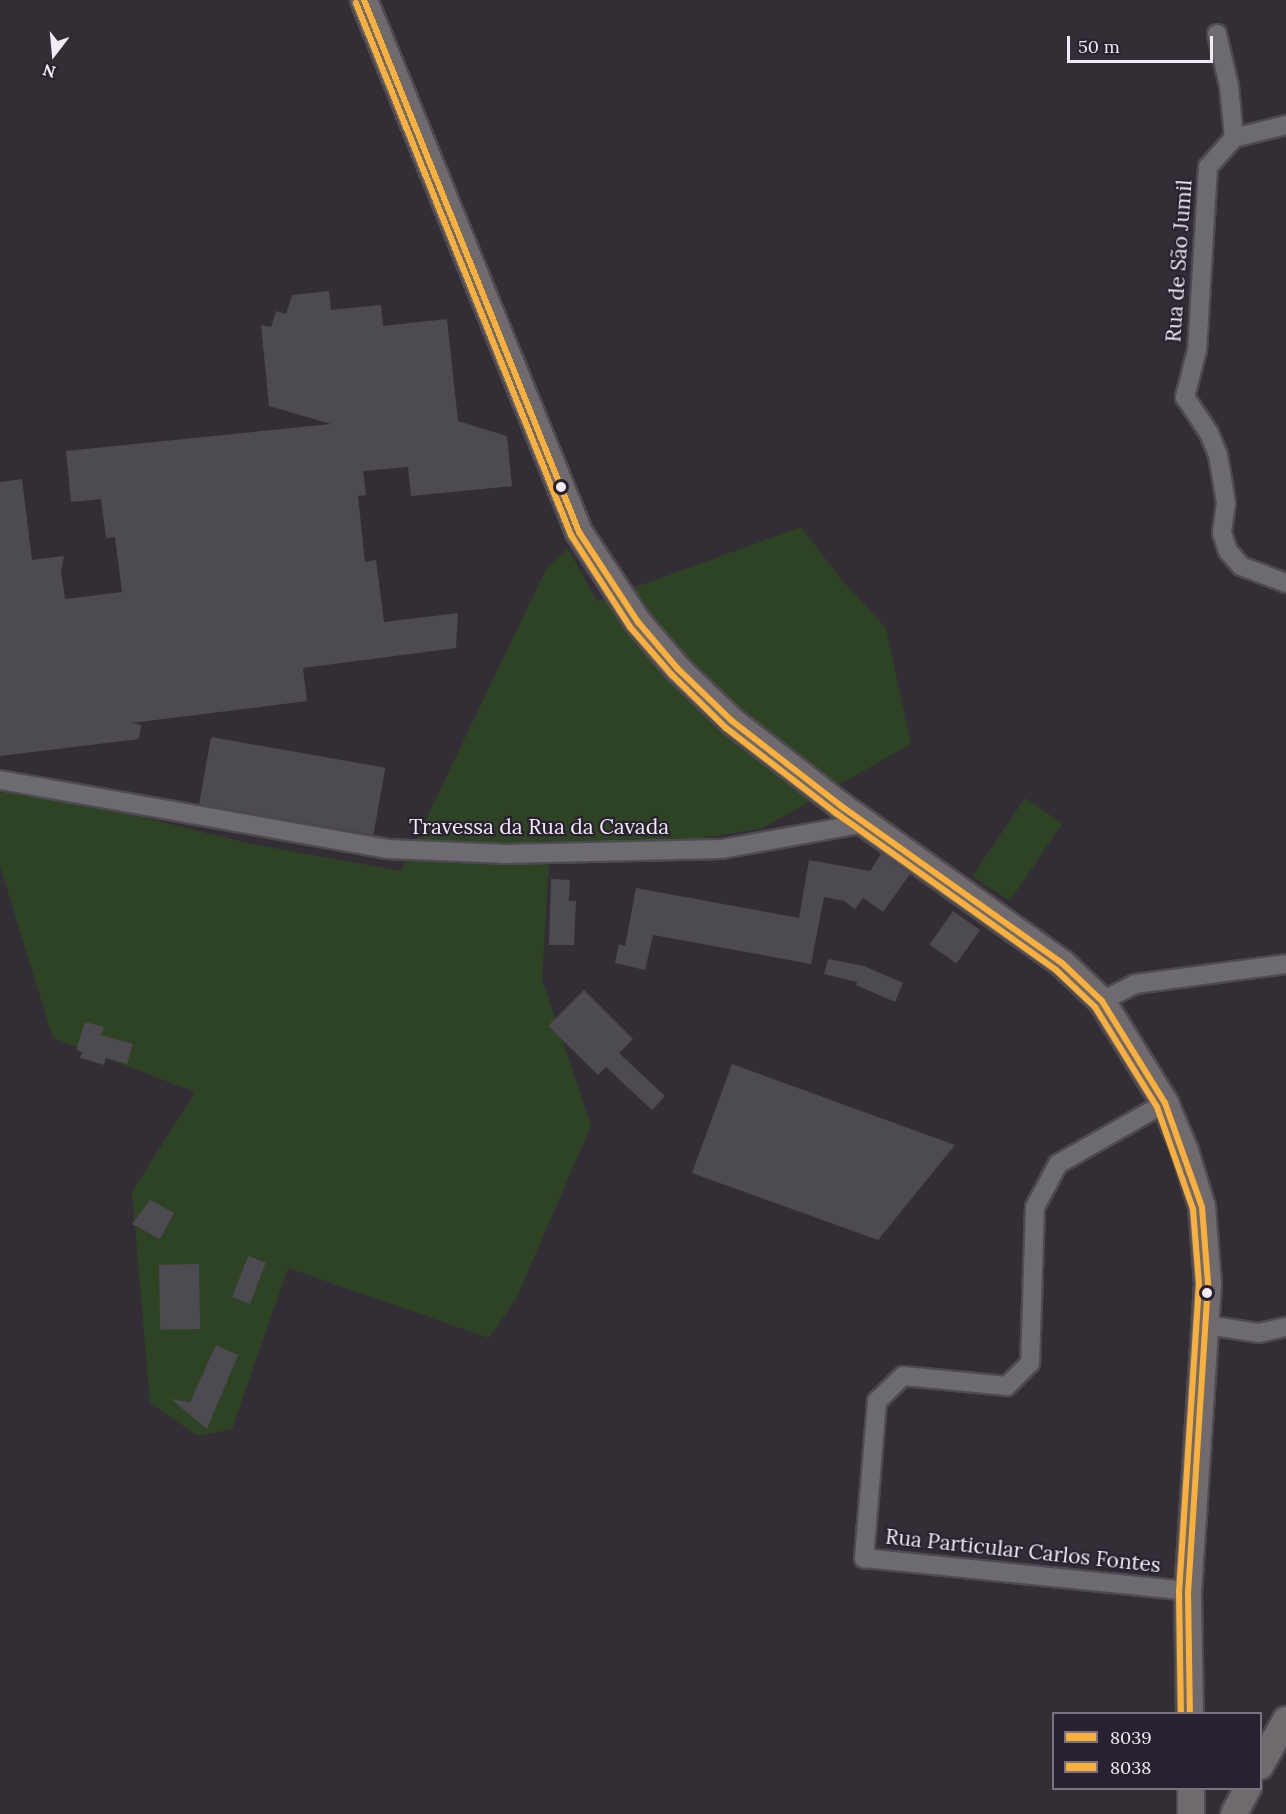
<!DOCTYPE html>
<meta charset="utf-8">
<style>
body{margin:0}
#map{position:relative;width:1286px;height:1814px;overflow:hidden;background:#332e36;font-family:Lora,serif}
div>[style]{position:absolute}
.green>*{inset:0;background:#2d4324;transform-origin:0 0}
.building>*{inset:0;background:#4e4a51;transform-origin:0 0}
.roads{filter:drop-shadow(2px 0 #4e4a51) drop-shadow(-2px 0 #4e4a51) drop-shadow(0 2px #4e4a51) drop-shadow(0 -2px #4e4a51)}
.street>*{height:18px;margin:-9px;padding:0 9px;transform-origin:9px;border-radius:9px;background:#6e6a71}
.secondary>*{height:26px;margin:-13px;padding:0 13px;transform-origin:13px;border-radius:13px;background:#6f6a6d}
.bus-1>*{height:6px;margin:-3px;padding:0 3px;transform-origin:3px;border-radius:3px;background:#fbb03b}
.bus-2>*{height:6px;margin:-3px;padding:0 3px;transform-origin:3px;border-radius:3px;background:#fbb03b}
.dots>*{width:16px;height:16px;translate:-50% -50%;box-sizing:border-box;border:3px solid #292130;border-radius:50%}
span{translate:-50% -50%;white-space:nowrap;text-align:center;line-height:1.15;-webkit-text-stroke:4.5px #292130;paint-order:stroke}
.street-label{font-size:21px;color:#f0ebf5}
.legend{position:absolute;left:1052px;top:1712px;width:210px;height:78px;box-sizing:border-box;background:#292130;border:2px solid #79727f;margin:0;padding:8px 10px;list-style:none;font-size:18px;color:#f0ebf5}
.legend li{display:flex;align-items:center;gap:12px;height:30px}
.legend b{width:30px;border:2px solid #79727f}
.north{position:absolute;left:24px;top:24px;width:60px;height:60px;-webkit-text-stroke:4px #292130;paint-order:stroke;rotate:196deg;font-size:16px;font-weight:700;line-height:24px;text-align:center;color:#f0ebf5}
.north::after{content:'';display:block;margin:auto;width:21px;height:27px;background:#f0ebf5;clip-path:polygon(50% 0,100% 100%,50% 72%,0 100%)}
.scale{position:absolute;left:1067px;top:36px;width:146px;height:27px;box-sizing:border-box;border:3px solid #f0ebf5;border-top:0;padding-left:8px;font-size:18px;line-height:21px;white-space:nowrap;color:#f0ebf5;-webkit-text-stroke:4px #292130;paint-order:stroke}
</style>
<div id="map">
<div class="green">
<div style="clip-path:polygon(801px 527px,841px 579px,886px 628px,911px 744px,763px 828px,640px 849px,550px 846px,542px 979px,591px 1126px,517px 1297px,489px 1338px,288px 1268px,232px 1429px,198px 1436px,150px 1403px,132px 1192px,195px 1092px,53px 1038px,0 866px,0 782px,251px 844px,401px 871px,547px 567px,568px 549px,597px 601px)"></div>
<div style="left:1025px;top:798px;width:45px;height:94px;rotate:34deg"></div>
</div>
<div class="building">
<div style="clip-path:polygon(329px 291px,331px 310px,381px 305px,383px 326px,447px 319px,458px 421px,507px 436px,512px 486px,411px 496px,408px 467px,363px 471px,366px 495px,358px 496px,365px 562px,376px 560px,384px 622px,458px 613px,456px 648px,303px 668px,307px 701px,131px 723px,141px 725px,139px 739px,0 756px,0 482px,22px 479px,32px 560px,64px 556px,61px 571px,65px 599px,122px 592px,115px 537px,106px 538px,101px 499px,71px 502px,66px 451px,331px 424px,269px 406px,261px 325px,271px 327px,276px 311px,286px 314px,292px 295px)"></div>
<div style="left:211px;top:737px;width:177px;height:68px;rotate:10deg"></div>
<div style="clip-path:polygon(881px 854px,910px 874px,883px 912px,863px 898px,855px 909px,844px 901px,824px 897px,811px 964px,653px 935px,645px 970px,615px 963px,619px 944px,625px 946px,636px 888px,799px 918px,809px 860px,870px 871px)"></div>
<div style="clip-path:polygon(551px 879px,570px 880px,569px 901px,576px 901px,574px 945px,549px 945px)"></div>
<div style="left:953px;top:911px;width:33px;height:41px;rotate:35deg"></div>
<div style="clip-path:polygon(828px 959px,864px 966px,903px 983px,895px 1002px,856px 985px,857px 982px,824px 974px)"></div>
<div style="clip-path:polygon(584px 990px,633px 1039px,619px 1053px,665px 1096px,652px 1110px,606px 1067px,598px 1075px,548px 1026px)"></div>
<div style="clip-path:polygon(85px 1022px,104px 1027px,101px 1035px,133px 1044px,127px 1064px,106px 1058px,104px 1065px,80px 1058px,82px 1052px,76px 1050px)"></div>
<div style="clip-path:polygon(732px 1064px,955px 1145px,878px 1240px,692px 1173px)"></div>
<div style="clip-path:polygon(150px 1200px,174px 1213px,160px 1239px,132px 1224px)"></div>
<div style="left:248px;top:1256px;width:19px;height:44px;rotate:21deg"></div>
<div style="left:199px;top:1264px;width:65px;height:40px;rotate:89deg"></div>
<div style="clip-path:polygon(216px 1345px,238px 1355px,207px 1429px,171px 1399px,190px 1402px)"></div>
</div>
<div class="roads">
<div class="street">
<div style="left:1217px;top:34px;width:53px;rotate:77deg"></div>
<div style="left:1229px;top:86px;width:52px;rotate:84.5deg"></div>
<div style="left:1286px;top:125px;width:54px;rotate:166deg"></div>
<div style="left:1234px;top:138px;width:39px;rotate:132deg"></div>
<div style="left:1208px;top:167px;width:183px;rotate:93.4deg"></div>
<div style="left:1197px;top:350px;width:49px;rotate:104.3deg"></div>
<div style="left:1185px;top:397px;width:43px;rotate:56.3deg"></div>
<div style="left:1209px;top:433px;width:24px;rotate:68deg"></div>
<div style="left:1218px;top:455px;width:49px;rotate:80.5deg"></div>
<div style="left:1226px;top:503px;width:30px;rotate:98deg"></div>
<div style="left:1222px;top:533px;width:19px;rotate:72deg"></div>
<div style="left:1228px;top:551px;width:20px;rotate:49deg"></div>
<div style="left:1241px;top:566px;width:48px;rotate:20.7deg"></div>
<div style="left:0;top:780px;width:393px;rotate:10.1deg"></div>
<div style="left:387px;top:849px;width:117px;rotate:2.4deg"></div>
<div style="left:504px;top:854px;width:218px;rotate:-1.3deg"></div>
<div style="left:722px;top:849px;width:145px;rotate:-10.3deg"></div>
<div style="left:1102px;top:1001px;width:37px;rotate:-27deg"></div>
<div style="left:1135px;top:984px;width:152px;rotate:-7.5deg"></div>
<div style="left:1165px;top:1103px;width:123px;rotate:150.3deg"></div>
<div style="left:1058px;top:1164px;width:49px;rotate:118.1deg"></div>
<div style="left:1035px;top:1207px;width:156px;rotate:91.8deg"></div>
<div style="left:1030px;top:1363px;width:33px;rotate:135deg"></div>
<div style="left:1007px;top:1386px;width:104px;rotate:-174.5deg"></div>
<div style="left:903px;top:1376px;width:36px;rotate:136deg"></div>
<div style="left:877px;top:1401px;width:158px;rotate:94.7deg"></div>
<div style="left:864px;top:1558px;width:326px;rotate:5.8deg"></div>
<div style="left:1206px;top:1325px;width:54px;rotate:8.6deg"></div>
<div style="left:1259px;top:1333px;width:28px;rotate:-13deg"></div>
</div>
<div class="secondary">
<div style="left:364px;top:0;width:574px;rotate:67.99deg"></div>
<div style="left:579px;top:532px;width:108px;rotate:56.8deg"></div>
<div style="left:638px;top:622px;width:62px;rotate:49.6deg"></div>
<div style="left:678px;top:669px;width:75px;rotate:43.9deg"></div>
<div style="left:732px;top:721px;width:138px;rotate:37.9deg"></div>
<div style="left:841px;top:806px;width:271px;rotate:35.4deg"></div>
<div style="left:1062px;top:963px;width:55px;rotate:43.5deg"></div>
<div style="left:1102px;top:1001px;width:120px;rotate:58.3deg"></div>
<div style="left:1165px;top:1103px;width:52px;rotate:67.4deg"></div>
<div style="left:1185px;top:1151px;width:59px;rotate:73.1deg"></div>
<div style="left:1202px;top:1207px;width:77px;rotate:85.5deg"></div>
<div style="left:1208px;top:1284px;width:308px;rotate:93.7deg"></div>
<div style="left:1188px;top:1591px;width:123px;rotate:89.1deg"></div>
<div style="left:1260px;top:1766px;width:53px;rotate:-60.5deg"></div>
<div style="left:1191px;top:1788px;width:26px;rotate:90deg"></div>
<div style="left:1234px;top:1814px;width:30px;rotate:-62deg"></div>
</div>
</div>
<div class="bus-1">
<div style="left:364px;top:0;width:574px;rotate:67.99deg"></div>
<div style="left:579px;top:532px;width:108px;rotate:56.8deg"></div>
<div style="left:638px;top:622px;width:62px;rotate:49.6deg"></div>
<div style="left:678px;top:669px;width:75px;rotate:43.9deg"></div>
<div style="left:732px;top:721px;width:138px;rotate:37.9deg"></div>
<div style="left:841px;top:806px;width:271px;rotate:35.4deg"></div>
<div style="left:1062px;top:963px;width:55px;rotate:43.5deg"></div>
<div style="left:1102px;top:1001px;width:120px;rotate:58.3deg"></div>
<div style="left:1165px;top:1103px;width:110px;rotate:70.4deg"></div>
<div style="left:1202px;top:1207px;width:77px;rotate:85.5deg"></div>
<div style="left:1208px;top:1284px;width:308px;rotate:93.7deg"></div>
<div style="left:1188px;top:1591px;width:123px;rotate:89.1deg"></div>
</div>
<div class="bus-2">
<div style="left:356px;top:3px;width:574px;rotate:67.99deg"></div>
<div style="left:571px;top:535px;width:109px;rotate:57.3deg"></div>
<div style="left:630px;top:627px;width:64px;rotate:48.8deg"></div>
<div style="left:672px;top:675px;width:76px;rotate:44.5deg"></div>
<div style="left:726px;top:728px;width:139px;rotate:37.7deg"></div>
<div style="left:836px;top:813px;width:270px;rotate:35.5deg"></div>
<div style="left:1056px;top:970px;width:54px;rotate:43.5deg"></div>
<div style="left:1095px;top:1007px;width:118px;rotate:58.2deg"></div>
<div style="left:1157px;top:1107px;width:108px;rotate:70.6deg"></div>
<div style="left:1193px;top:1209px;width:75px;rotate:85.4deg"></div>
<div style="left:1199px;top:1284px;width:307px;rotate:93.7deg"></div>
<div style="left:1179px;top:1590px;width:124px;rotate:89.1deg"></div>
</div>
<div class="dots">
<div style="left:561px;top:487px;background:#f0ebf5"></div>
<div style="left:1207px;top:1293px;background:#f0ebf5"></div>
</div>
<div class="street-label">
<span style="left:1179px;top:261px;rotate:-86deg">Rua de São Jumil</span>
<span style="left:539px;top:827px">Travessa da Rua da Cavada</span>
<span style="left:1023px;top:1551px;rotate:6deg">Rua Particular Carlos Fontes</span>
</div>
<ul class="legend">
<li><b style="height:8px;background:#fbb03b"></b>8039</li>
<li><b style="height:8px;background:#fbb03b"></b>8038</li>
</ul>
<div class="north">N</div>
<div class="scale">50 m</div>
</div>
